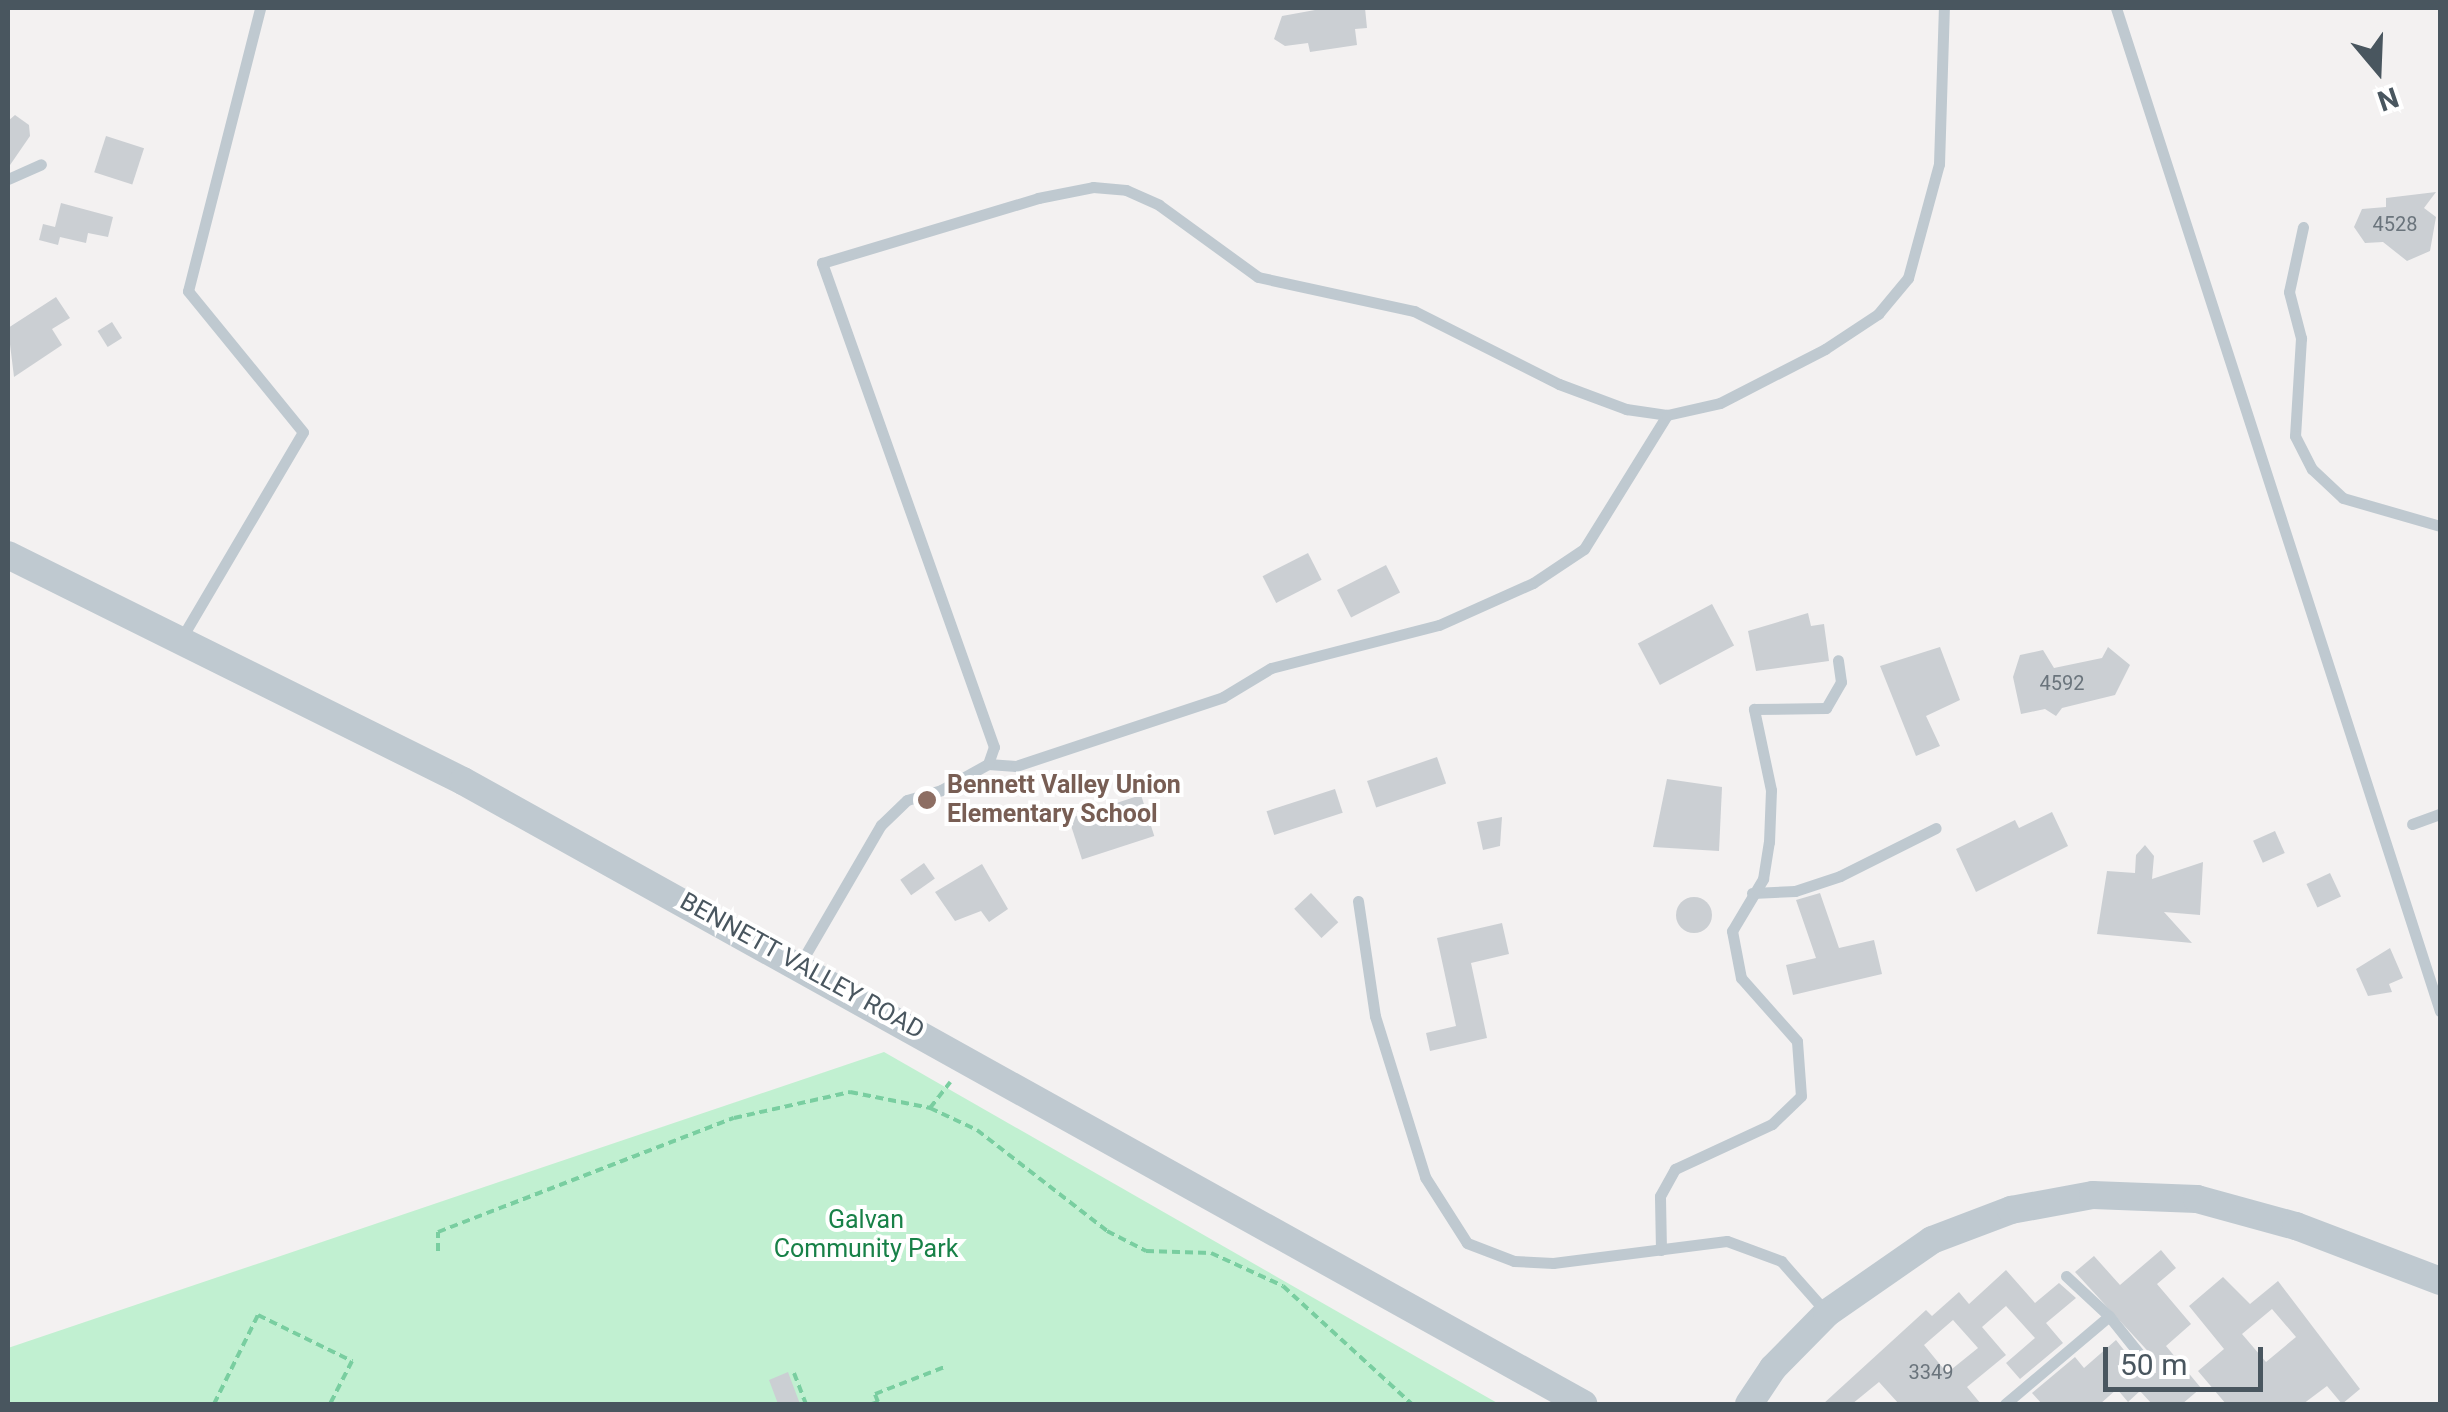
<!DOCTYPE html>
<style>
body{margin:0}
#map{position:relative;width:2448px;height:1412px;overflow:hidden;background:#f3f1f1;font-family:Roboto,sans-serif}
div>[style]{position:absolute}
.green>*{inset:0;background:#c1f0d1}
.building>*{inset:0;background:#cbcfd3;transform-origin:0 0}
.round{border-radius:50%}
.path>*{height:4px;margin-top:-2px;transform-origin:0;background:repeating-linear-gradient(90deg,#79cea0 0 8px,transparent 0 13px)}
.service>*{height:11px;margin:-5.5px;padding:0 5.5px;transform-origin:5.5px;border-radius:5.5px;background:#bfc9d0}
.tertiary>*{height:28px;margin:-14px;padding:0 14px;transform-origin:14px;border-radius:14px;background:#bfc9d0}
.dots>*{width:28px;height:28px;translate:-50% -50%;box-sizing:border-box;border:5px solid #fff;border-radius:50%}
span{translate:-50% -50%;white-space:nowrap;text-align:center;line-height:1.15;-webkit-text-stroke:8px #fff;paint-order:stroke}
.number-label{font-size:20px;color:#6a747c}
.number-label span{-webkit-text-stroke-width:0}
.education-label{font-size:25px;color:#785e54;font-weight:700}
.left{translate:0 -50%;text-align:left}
.street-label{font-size:25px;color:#49565f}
.park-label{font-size:25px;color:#188148}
.frame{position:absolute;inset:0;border:10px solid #49565f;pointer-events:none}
.north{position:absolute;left:2328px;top:20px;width:100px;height:100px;-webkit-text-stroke:8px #fff;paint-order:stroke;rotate:161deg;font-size:28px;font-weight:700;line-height:40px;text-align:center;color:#49565f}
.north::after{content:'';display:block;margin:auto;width:35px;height:45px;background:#49565f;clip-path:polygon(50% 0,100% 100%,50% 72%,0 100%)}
.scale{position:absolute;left:2103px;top:1347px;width:160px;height:45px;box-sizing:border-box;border:5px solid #49565f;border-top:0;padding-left:12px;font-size:30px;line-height:35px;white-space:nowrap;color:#49565f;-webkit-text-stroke:8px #fff;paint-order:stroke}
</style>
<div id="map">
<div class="green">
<div style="clip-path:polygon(884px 1052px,1499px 1404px,8px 1404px,8px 1348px)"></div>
</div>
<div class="building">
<div style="clip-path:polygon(1326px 8px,1365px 8px,1367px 28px,1355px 29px,1357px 45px,1310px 52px,1308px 43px,1285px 46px,1274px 39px,1282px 16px)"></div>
<div style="clip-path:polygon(15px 115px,29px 125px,30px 136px,8px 168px,8px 121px)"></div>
<div style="left:106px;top:136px;width:40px;height:38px;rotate:18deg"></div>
<div style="clip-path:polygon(2436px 192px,2424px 208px,2436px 217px,2430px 251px,2407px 261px,2383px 242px,2365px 243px,2354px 227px,2362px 209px,2386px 207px,2386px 198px)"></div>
<div style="clip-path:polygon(61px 203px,113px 217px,108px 237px,88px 233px,86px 243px,60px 237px,58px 245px,39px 240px,43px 224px,55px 227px)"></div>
<div style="clip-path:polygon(56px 297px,70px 318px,52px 329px,62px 345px,14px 377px,8px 328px)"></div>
<div style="left:112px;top:322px;width:19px;height:17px;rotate:58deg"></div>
<div style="left:1308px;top:553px;width:30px;height:51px;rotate:63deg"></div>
<div style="left:1386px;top:565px;width:31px;height:55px;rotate:63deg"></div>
<div style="left:1712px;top:604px;width:47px;height:84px;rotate:62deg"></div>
<div style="clip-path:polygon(1808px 613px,1811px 626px,1824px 624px,1829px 661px,1756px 671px,1748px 631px)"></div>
<div style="clip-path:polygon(1940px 647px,1960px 700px,1926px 716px,1940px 746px,1916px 756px,1880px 666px)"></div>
<div style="clip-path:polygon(2108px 647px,2130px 665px,2115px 695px,2062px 708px,2056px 716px,2045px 709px,2021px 714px,2013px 677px,2020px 655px,2043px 650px,2054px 668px,2102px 658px)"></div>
<div style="left:1437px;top:757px;width:28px;height:74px;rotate:71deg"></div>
<div style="clip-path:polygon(1667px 779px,1722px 787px,1719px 851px,1653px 847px)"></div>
<div style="left:1335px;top:789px;width:25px;height:72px;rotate:72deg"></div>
<div style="left:1141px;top:795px;width:43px;height:76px;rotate:72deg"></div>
<div style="clip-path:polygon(2052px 812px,2068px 846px,1976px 892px,1956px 849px,2015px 820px,2019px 828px)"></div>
<div style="clip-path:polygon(1502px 817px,1500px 846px,1483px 850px,1477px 822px)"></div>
<div style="left:2275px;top:831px;width:24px;height:24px;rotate:66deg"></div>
<div style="clip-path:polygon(2145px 845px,2154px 856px,2152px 879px,2203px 862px,2200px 915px,2164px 912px,2192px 943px,2097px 934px,2107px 871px,2135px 873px,2136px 855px)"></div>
<div style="left:924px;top:863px;width:19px;height:29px;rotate:55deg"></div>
<div style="clip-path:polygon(982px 864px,1008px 909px,989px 922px,981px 911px,955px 921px,935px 892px)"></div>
<div style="left:2330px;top:873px;width:26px;height:26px;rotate:65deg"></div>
<div style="left:1311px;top:893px;width:40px;height:23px;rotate:47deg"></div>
<div style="clip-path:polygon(1820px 893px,1839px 948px,1874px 940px,1882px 974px,1793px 995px,1786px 965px,1816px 958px,1796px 900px)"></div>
<div class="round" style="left:1676px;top:897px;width:36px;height:36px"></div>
<div style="clip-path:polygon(1502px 923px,1509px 954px,1471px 963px,1487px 1038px,1430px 1051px,1426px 1033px,1456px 1026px,1437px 938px)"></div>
<div style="clip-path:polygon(2390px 948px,2403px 978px,2389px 984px,2392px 992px,2368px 996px,2356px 969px)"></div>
<div style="clip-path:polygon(2161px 1250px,2176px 1268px,2157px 1284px,2191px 1324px,2166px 1346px,2201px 1388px,2182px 1404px,2152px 1404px,2140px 1391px,2128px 1402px,2117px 1389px,2100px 1404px,2042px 1404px,2032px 1393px,2075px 1357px,2084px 1368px,2116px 1340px,2142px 1373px,2156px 1373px,2156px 1360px,2075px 1272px,2094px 1256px,2120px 1285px)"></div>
<div style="clip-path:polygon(evenodd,2006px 1270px,2035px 1303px,2059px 1283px,2076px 1298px,2046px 1323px,2063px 1343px,2020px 1379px,2006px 1363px,2035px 1338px,2006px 1306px,1982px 1327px,2006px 1355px,1967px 1387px,1981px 1404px,1899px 1404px,1879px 1382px,1852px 1404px,1823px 1404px,1926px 1310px,1932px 1316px,1959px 1292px,1969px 1304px,2006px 1270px,1953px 1320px,1978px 1348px,1947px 1373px,1924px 1345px,1953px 1320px)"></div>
<div style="clip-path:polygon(evenodd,2223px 1277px,2250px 1304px,2278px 1281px,2360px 1389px,2342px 1404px,2327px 1386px,2303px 1404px,2226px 1404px,2198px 1371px,2224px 1349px,2189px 1306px,2223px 1277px,2272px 1309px,2296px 1337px,2266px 1362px,2242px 1334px,2272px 1309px)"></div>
<div style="clip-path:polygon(788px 1372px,800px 1404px,778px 1404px,769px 1380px)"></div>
</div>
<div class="path">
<div style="left:930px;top:1108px;width:52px;rotate:25.1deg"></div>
<div style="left:977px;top:1130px;width:165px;rotate:37.8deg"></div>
<div style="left:1107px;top:1231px;width:44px;rotate:27.1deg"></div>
<div style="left:1146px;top:1251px;width:65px;rotate:1.8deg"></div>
<div style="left:1211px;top:1253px;width:79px;rotate:24.6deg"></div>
<div style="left:1283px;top:1286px;width:175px;rotate:42.5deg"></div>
<div style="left:438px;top:1251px;width:19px;rotate:-90deg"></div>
<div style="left:438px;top:1232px;width:317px;rotate:-21.1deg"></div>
<div style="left:734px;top:1118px;width:119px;rotate:-12.6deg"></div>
<div style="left:850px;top:1092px;width:82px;rotate:11.3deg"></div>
<div style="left:930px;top:1108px;width:33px;rotate:-52deg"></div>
<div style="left:794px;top:1373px;width:33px;rotate:69deg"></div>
<div style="left:214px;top:1404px;width:99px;rotate:-63.7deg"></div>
<div style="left:258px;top:1315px;width:105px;rotate:26.1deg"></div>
<div style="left:352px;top:1361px;width:48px;rotate:117.1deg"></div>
<div style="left:872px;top:1404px;width:6px;rotate:-18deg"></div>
<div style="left:878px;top:1402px;width:9px;rotate:-111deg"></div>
<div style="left:875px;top:1394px;width:77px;rotate:-21.3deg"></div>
</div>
<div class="service">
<div style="left:2116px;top:8px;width:1054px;rotate:72.1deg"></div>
<div style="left:8px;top:179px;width:36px;rotate:-24deg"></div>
<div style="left:2303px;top:227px;width:66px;rotate:102.2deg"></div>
<div style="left:2289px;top:292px;width:48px;rotate:75.4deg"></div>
<div style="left:2301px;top:338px;width:98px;rotate:93.5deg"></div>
<div style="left:2295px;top:436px;width:37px;rotate:63deg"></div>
<div style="left:2312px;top:469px;width:42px;rotate:43.1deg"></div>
<div style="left:2343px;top:498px;width:101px;rotate:16.1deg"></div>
<div style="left:181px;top:639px;width:240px;rotate:-59.5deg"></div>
<div style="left:303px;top:432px;width:182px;rotate:-129.2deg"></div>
<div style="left:188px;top:291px;width:292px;rotate:-75.7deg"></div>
<div style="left:988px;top:764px;width:28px;rotate:4deg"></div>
<div style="left:1016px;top:766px;width:218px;rotate:-18.4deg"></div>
<div style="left:1223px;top:697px;width:56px;rotate:-31.1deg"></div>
<div style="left:1271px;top:668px;width:173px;rotate:-14.4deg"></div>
<div style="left:1439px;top:625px;width:103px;rotate:-24.1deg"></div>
<div style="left:1533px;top:583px;width:61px;rotate:-33.7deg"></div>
<div style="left:1584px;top:549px;width:158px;rotate:-58.2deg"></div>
<div style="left:2412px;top:824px;width:30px;rotate:-20deg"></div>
<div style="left:1752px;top:893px;width:43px;rotate:-2.7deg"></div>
<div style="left:1795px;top:891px;width:47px;rotate:-18.4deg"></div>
<div style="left:1840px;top:876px;width:107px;rotate:-26.6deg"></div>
<div style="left:1358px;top:901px;width:116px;rotate:81.6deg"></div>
<div style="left:1375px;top:1016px;width:169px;rotate:72.7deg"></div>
<div style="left:1425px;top:1177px;width:78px;rotate:57.5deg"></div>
<div style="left:1467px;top:1243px;width:50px;rotate:21deg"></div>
<div style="left:1514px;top:1261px;width:39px;rotate:3deg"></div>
<div style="left:1553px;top:1263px;width:175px;rotate:-7.2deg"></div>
<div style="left:1727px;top:1241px;width:58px;rotate:20.3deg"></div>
<div style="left:1781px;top:1261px;width:69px;rotate:48.5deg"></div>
<div style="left:800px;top:964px;width:161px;rotate:-59.8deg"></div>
<div style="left:881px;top:825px;width:36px;rotate:-44deg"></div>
<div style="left:907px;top:800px;width:35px;rotate:-16deg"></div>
<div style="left:941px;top:790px;width:54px;rotate:-29deg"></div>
<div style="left:988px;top:764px;width:18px;rotate:-71deg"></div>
<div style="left:994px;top:747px;width:514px;rotate:-109.56deg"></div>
<div style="left:822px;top:263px;width:226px;rotate:-16.7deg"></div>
<div style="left:1038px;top:198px;width:56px;rotate:-11.3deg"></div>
<div style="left:1093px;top:187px;width:33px;rotate:5deg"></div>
<div style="left:1126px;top:190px;width:36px;rotate:24deg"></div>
<div style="left:1159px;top:205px;width:122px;rotate:36deg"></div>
<div style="left:1258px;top:277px;width:160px;rotate:12.3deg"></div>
<div style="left:1414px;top:311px;width:162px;rotate:26.7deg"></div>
<div style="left:1559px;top:384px;width:72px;rotate:20.5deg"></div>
<div style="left:1626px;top:409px;width:41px;rotate:8.3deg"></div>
<div style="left:1667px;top:415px;width:54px;rotate:-12.8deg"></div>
<div style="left:1720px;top:403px;width:118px;rotate:-27.2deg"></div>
<div style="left:1825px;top:349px;width:64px;rotate:-33.4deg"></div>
<div style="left:1878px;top:314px;width:47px;rotate:-50.2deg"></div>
<div style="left:1908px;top:278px;width:118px;rotate:-74.8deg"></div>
<div style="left:1939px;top:164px;width:156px;rotate:-88.2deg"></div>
<div style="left:1661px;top:1250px;width:54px;rotate:-91.1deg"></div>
<div style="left:1660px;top:1196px;width:31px;rotate:-61deg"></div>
<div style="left:1675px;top:1169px;width:107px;rotate:-24.9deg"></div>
<div style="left:1772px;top:1124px;width:40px;rotate:-44deg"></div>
<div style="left:1801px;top:1096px;width:55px;rotate:-94.2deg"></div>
<div style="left:1797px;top:1041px;width:84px;rotate:-131.6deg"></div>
<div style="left:1741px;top:978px;width:48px;rotate:-100.8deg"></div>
<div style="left:1732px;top:931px;width:61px;rotate:-59.2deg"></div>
<div style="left:1763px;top:879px;width:37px;rotate:-81deg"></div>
<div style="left:1769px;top:842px;width:52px;rotate:-87.8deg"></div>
<div style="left:1771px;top:790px;width:83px;rotate:-101.9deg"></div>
<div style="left:1754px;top:709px;width:72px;rotate:-0.8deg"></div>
<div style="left:1826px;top:708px;width:30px;rotate:-60deg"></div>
<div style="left:1841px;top:682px;width:22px;rotate:-98deg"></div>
<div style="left:2066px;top:1276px;width:59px;rotate:42.9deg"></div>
<div style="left:2005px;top:1404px;width:136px;rotate:-40.2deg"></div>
<div style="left:2109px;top:1316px;width:64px;rotate:51.3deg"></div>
</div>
<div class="tertiary">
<div style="left:8px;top:555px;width:508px;rotate:26.41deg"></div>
<div style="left:463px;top:781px;width:1282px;rotate:29.08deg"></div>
<div style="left:1749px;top:1404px;width:43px;rotate:-56.3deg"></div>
<div style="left:1773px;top:1368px;width:77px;rotate:-45.5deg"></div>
<div style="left:1827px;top:1313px;width:128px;rotate:-34.8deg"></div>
<div style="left:1932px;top:1240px;width:85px;rotate:-20.8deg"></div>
<div style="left:2011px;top:1210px;width:83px;rotate:-10.4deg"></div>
<div style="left:2093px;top:1195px;width:104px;rotate:2.2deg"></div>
<div style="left:2197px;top:1199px;width:103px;rotate:15.3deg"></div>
<div style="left:2296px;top:1226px;width:154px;rotate:20.9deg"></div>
</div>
<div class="dots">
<div style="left:927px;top:800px;background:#8d6e63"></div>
</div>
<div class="number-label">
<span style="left:2395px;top:224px">4528</span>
<span style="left:2062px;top:683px">4592</span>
<span style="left:1931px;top:1372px">3349</span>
</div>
<div class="education-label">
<span class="left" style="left:947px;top:800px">Bennett Valley Union<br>Elementary School</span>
</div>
<div class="street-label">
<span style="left:802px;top:966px;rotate:29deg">BENNETT VALLEY ROAD</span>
</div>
<div class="park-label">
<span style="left:866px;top:1235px">Galvan<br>Community Park</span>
</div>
<div class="frame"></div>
<div class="north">N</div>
<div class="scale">50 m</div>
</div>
